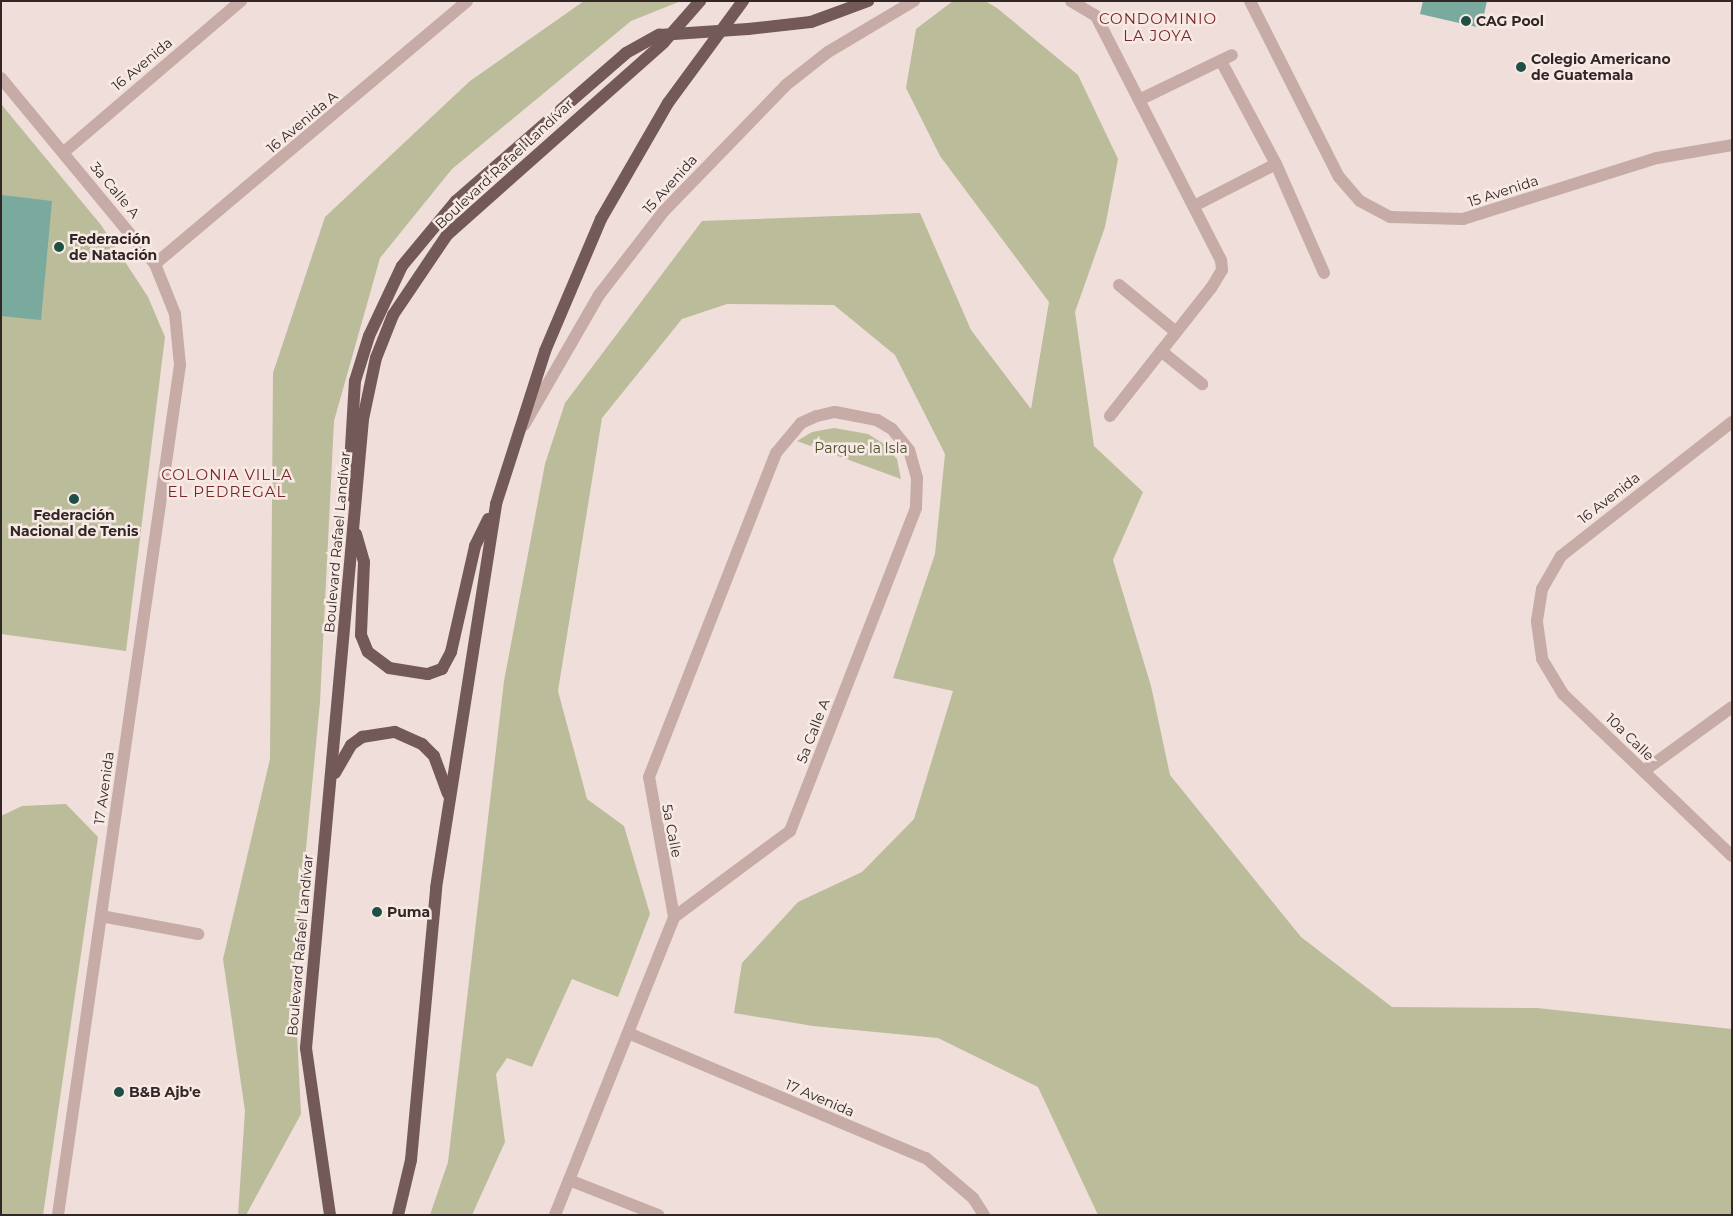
<!DOCTYPE html>
<meta charset="utf-8">
<style>
body{margin:0}
#map{position:relative;width:1733px;height:1216px;overflow:hidden;background:#efded9;font-family:Montserrat,sans-serif}
div>[style]{position:absolute}
.green>*{inset:0;background:#bbbc9a}
.water>*{inset:0;background:#7aa99e}
.minor>*{height:12px;margin:-6px;padding:0 6px;transform-origin:6px;border-radius:6px;background:#c6aba6}
.tertiary>*{height:12px;margin:-6px;padding:0 6px;transform-origin:6px;border-radius:6px;background:#c6aba6}
.primary>*{height:12px;margin:-6px;padding:0 6px;transform-origin:6px;border-radius:6px;background:#735958}
.primary-bridge>*{height:12px;margin:-6px;padding:0 6px;transform-origin:6px;border-radius:6px;background:#735958}
.dots>*{width:14px;height:14px;translate:-50% -50%;box-sizing:border-box;border:2px solid #f7e9e4;border-radius:50%}
span{translate:-50% -50%;white-space:nowrap;text-align:center;line-height:1.15;-webkit-text-stroke:5px #f7e9e4;paint-order:stroke}
.poi-label{font-size:14px;color:#322626;font-weight:700}
.left{translate:0 -50%;text-align:left}
.street-label{font-size:14px;color:#322626}
.park-label{font-size:14px;color:#4c4e2c}
.neighbourhood-label{font-size:15px;color:#7b262a;letter-spacing:1px}
.frame{position:absolute;inset:0;border:2px solid #322626;pointer-events:none}
</style>
<div id="map">
<div class="green">
<div style="clip-path:polygon(584px 1px,681px 1px,631px 21px,452px 169px,380px 258px,334px 421px,320px 702px,294px 975px,301px 1114px,246px 1215px,238px 1215px,245px 1111px,223px 959px,270px 759px,273px 373px,325px 217px,470px 81px)"></div>
<div style="clip-path:polygon(953px 1px,985px 1px,997px 8px,1078px 75px,1118px 159px,1105px 227px,1075px 312px,1094px 446px,1143px 492px,1113px 560px,1151px 686px,1170px 775px,1301px 937px,1392px 1007px,1537px 1008px,1732px 1029px,1732px 1215px,1098px 1215px,1038px 1087px,938px 1038px,813px 1026px,734px 1013px,742px 963px,798px 902px,862px 872px,914px 819px,953px 691px,893px 678px,935px 554px,945px 454px,895px 355px,834px 305px,727px 304px,682px 319px,602px 418px,558px 691px,587px 799px,624px 826px,650px 914px,618px 997px,572px 979px,532px 1067px,507px 1058px,496px 1074px,505px 1142px,472px 1215px,430px 1215px,448px 1162px,504px 681px,545px 464px,565px 403px,702px 221px,920px 213px,971px 330px,1031px 409px,1049px 302px,940px 156px,906px 88px,916px 29px)"></div>
<div style="clip-path:polygon(1px 104px,101px 225px,148px 297px,165px 337px,126px 651px,1px 634px)"></div>
<div style="clip-path:polygon(834px 428px,868px 434px,884px 444px,897px 459px,901px 479px,797px 441px,812px 432px)"></div>
<div style="clip-path:polygon(66px 804px,98px 837px,43px 1215px,1px 1215px,1px 816px,22px 806px)"></div>
</div>
<div class="water">
<div style="clip-path:polygon(1423px 1px,1487px 1px,1481px 28px,1420px 14px)"></div>
<div style="clip-path:polygon(2px 195px,52px 201px,41px 320px,1px 316px)"></div>
</div>
<div class="minor">
<div style="left:1071px;top:1px;width:29px;rotate:31deg"></div>
<div style="left:1096px;top:16px;width:274px;rotate:62.9deg"></div>
<div style="left:1221px;top:260px;width:10px;rotate:84deg"></div>
<div style="left:1222px;top:270px;width:21px;rotate:121deg"></div>
<div style="left:1211px;top:288px;width:163px;rotate:128.3deg"></div>
<div style="left:1221px;top:61px;width:117px;rotate:61.9deg"></div>
<div style="left:1px;top:78px;width:241px;rotate:50.4deg"></div>
<div style="left:155px;top:264px;width:54px;rotate:68.2deg"></div>
<div style="left:175px;top:314px;width:51px;rotate:84.4deg"></div>
<div style="left:180px;top:365px;width:859px;rotate:98.17deg"></div>
<div style="left:1139px;top:100px;width:103px;rotate:-25.8deg"></div>
<div style="left:64px;top:152px;width:233px;rotate:-40.5deg"></div>
<div style="left:1194px;top:206px;width:92px;rotate:-27.1deg"></div>
<div style="left:1276px;top:164px;width:119px;rotate:66.2deg"></div>
<div style="left:155px;top:264px;width:408px;rotate:-40.1deg"></div>
<div style="left:1119px;top:285px;width:74px;rotate:39.5deg"></div>
<div style="left:1161px;top:351px;width:53px;rotate:38.8deg"></div>
<div style="left:1732px;top:422px;width:217px;rotate:141.9deg"></div>
<div style="left:1561px;top:556px;width:38px;rotate:120deg"></div>
<div style="left:1542px;top:589px;width:33px;rotate:99deg"></div>
<div style="left:1537px;top:622px;width:37px;rotate:82deg"></div>
<div style="left:1542px;top:659px;width:41px;rotate:59deg"></div>
<div style="left:1563px;top:694px;width:234px;rotate:43.8deg"></div>
<div style="left:1644px;top:771px;width:109px;rotate:-36deg"></div>
<div style="left:101px;top:916px;width:99px;rotate:10.5deg"></div>
<div style="left:628px;top:1033px;width:323px;rotate:22.8deg"></div>
<div style="left:926px;top:1158px;width:62px;rotate:40.4deg"></div>
<div style="left:973px;top:1198px;width:20px;rotate:57deg"></div>
<div style="left:569px;top:1180px;width:96px;rotate:21.5deg"></div>
<div style="left:555px;top:1215px;width:321px;rotate:-68.2deg"></div>
<div style="left:674px;top:917px;width:142px;rotate:-100.1deg"></div>
<div style="left:649px;top:777px;width:348px;rotate:-68.6deg"></div>
<div style="left:776px;top:453px;width:39px;rotate:-50deg"></div>
<div style="left:801px;top:423px;width:17px;rotate:-24deg"></div>
<div style="left:817px;top:416px;width:18px;rotate:-13deg"></div>
<div style="left:835px;top:412px;width:43px;rotate:10.8deg"></div>
<div style="left:877px;top:420px;width:17px;rotate:31deg"></div>
<div style="left:892px;top:429px;width:27px;rotate:51deg"></div>
<div style="left:909px;top:450px;width:29px;rotate:74deg"></div>
<div style="left:917px;top:478px;width:30px;rotate:92deg"></div>
<div style="left:916px;top:508px;width:347px;rotate:111.3deg"></div>
<div style="left:790px;top:831px;width:144px;rotate:143.4deg"></div>
</div>
<div class="tertiary">
<div style="left:1250px;top:1px;width:197px;rotate:63.2deg"></div>
<div style="left:1339px;top:177px;width:32px;rotate:49deg"></div>
<div style="left:1360px;top:201px;width:34px;rotate:28deg"></div>
<div style="left:1390px;top:217px;width:73px;rotate:1.6deg"></div>
<div style="left:1463px;top:219px;width:203px;rotate:-17.5deg"></div>
<div style="left:1657px;top:158px;width:76px;rotate:-9.8deg"></div>
<div style="left:524px;top:425px;width:150px;rotate:-60deg"></div>
<div style="left:599px;top:295px;width:106px;rotate:-52.3deg"></div>
<div style="left:664px;top:211px;width:175px;rotate:-45.9deg"></div>
<div style="left:786px;top:85px;width:53px;rotate:-38.2deg"></div>
<div style="left:828px;top:52px;width:100px;rotate:-30.7deg"></div>
</div>
<div class="primary">
<div style="left:748px;top:29px;width:63px;rotate:-6.3deg"></div>
<div style="left:811px;top:22px;width:61px;rotate:-20.2deg"></div>
<div style="left:353px;top:497px;width:16px;rotate:-104deg"></div>
<div style="left:349px;top:481px;width:100px;rotate:-86.6deg"></div>
<div style="left:355px;top:381px;width:47px;rotate:-72.7deg"></div>
<div style="left:369px;top:336px;width:77px;rotate:-64.8deg"></div>
<div style="left:402px;top:266px;width:85px;rotate:-50.3deg"></div>
<div style="left:456px;top:201px;width:225px;rotate:-41deg"></div>
<div style="left:626px;top:53px;width:38px;rotate:-29deg"></div>
<div style="left:356px;top:534px;width:29px;rotate:74deg"></div>
<div style="left:364px;top:562px;width:73px;rotate:92.4deg"></div>
<div style="left:361px;top:635px;width:18px;rotate:68deg"></div>
<div style="left:368px;top:652px;width:26px;rotate:37deg"></div>
<div style="left:389px;top:668px;width:39px;rotate:9deg"></div>
<div style="left:428px;top:674px;width:15px;rotate:-20deg"></div>
<div style="left:442px;top:669px;width:19px;rotate:-62deg"></div>
<div style="left:451px;top:652px;width:109px;rotate:-77.2deg"></div>
<div style="left:475px;top:546px;width:30px;rotate:-64deg"></div>
<div style="left:335px;top:773px;width:32px;rotate:-60deg"></div>
<div style="left:351px;top:745px;width:14px;rotate:-36deg"></div>
<div style="left:362px;top:737px;width:33px;rotate:-9deg"></div>
<div style="left:395px;top:732px;width:30px;rotate:24deg"></div>
<div style="left:422px;top:744px;width:17px;rotate:45deg"></div>
<div style="left:434px;top:756px;width:40px;rotate:69.8deg"></div>
<div style="left:330px;top:1215px;width:169px;rotate:-98.2deg"></div>
<div style="left:306px;top:1048px;width:632px;rotate:-84.82deg"></div>
<div style="left:363px;top:419px;width:62px;rotate:-78deg"></div>
<div style="left:376px;top:358px;width:46px;rotate:-68.4deg"></div>
<div style="left:393px;top:315px;width:97px;rotate:-56deg"></div>
<div style="left:447px;top:235px;width:290px;rotate:-41.6deg"></div>
<div style="left:664px;top:42px;width:55px;rotate:-48.7deg"></div>
<div style="left:398px;top:1215px;width:57px;rotate:-76.7deg"></div>
<div style="left:411px;top:1160px;width:273px;rotate:-84.7deg"></div>
<div style="left:436px;top:888px;width:389px;rotate:-81.1deg"></div>
<div style="left:496px;top:504px;width:161px;rotate:-72.2deg"></div>
<div style="left:545px;top:351px;width:143px;rotate:-67deg"></div>
<div style="left:601px;top:219px;width:134px;rotate:-60deg"></div>
<div style="left:668px;top:103px;width:127px;rotate:-53.7deg"></div>
</div>
<div class="primary-bridge">
<div style="left:659px;top:35px;width:89px;rotate:-3.9deg"></div>
</div>
<div class="dots">
<div style="left:1466px;top:21px;background:#1f5045"></div>
<div style="left:1521px;top:67px;background:#1f5045"></div>
<div style="left:59px;top:247px;background:#1f5045"></div>
<div style="left:74px;top:499px;background:#1f5045"></div>
<div style="left:377px;top:912px;background:#1f5045"></div>
<div style="left:119px;top:1092px;background:#1f5045"></div>
</div>
<div class="poi-label">
<span class="left" style="left:1476px;top:21px">CAG Pool</span>
<span class="left" style="left:1531px;top:67px">Colegio Americano<br>de Guatemala</span>
<span class="left" style="left:69px;top:247px">Federación<br>de Natación</span>
<span style="left:74px;top:523px">Federación<br>Nacional de Tenis</span>
<span class="left" style="left:387px;top:912px">Puma</span>
<span class="left" style="left:129px;top:1092px">B&amp;B Ajb'e</span>
</div>
<div class="street-label">
<span style="left:142px;top:64px;rotate:-40deg">16 Avenida</span>
<span style="left:302px;top:122px;rotate:-40deg">16 Avenida A</span>
<span style="left:504px;top:164px;rotate:-43deg">Boulevard Rafael Landívar</span>
<span style="left:670px;top:184px;rotate:-48deg">15 Avenida</span>
<span style="left:115px;top:190px;rotate:50deg">3a Calle A</span>
<span style="left:1503px;top:191px;rotate:-18deg">15 Avenida</span>
<span style="left:1609px;top:498px;rotate:-38deg">16 Avenida</span>
<span style="left:337px;top:542px;rotate:-85deg">Boulevard Rafael Landívar</span>
<span style="left:813px;top:731px;rotate:-69deg">5a Calle A</span>
<span style="left:1630px;top:737px;rotate:44deg">10a Calle</span>
<span style="left:104px;top:788px;rotate:-82deg">17 Avenida</span>
<span style="left:672px;top:831px;rotate:79deg">5a Calle</span>
<span style="left:300px;top:945px;rotate:-85deg">Boulevard Rafael Landívar</span>
<span style="left:820px;top:1098px;rotate:23deg">17 Avenida</span>
</div>
<div class="park-label">
<span style="left:861px;top:448px">Parque la Isla</span>
</div>
<div class="neighbourhood-label">
<span style="left:1158px;top:27px">CONDOMINIO<br>LA JOYA</span>
<span style="left:227px;top:483px">COLONIA VILLA<br>EL PEDREGAL</span>
</div>
<div class="frame"></div>
</div>
